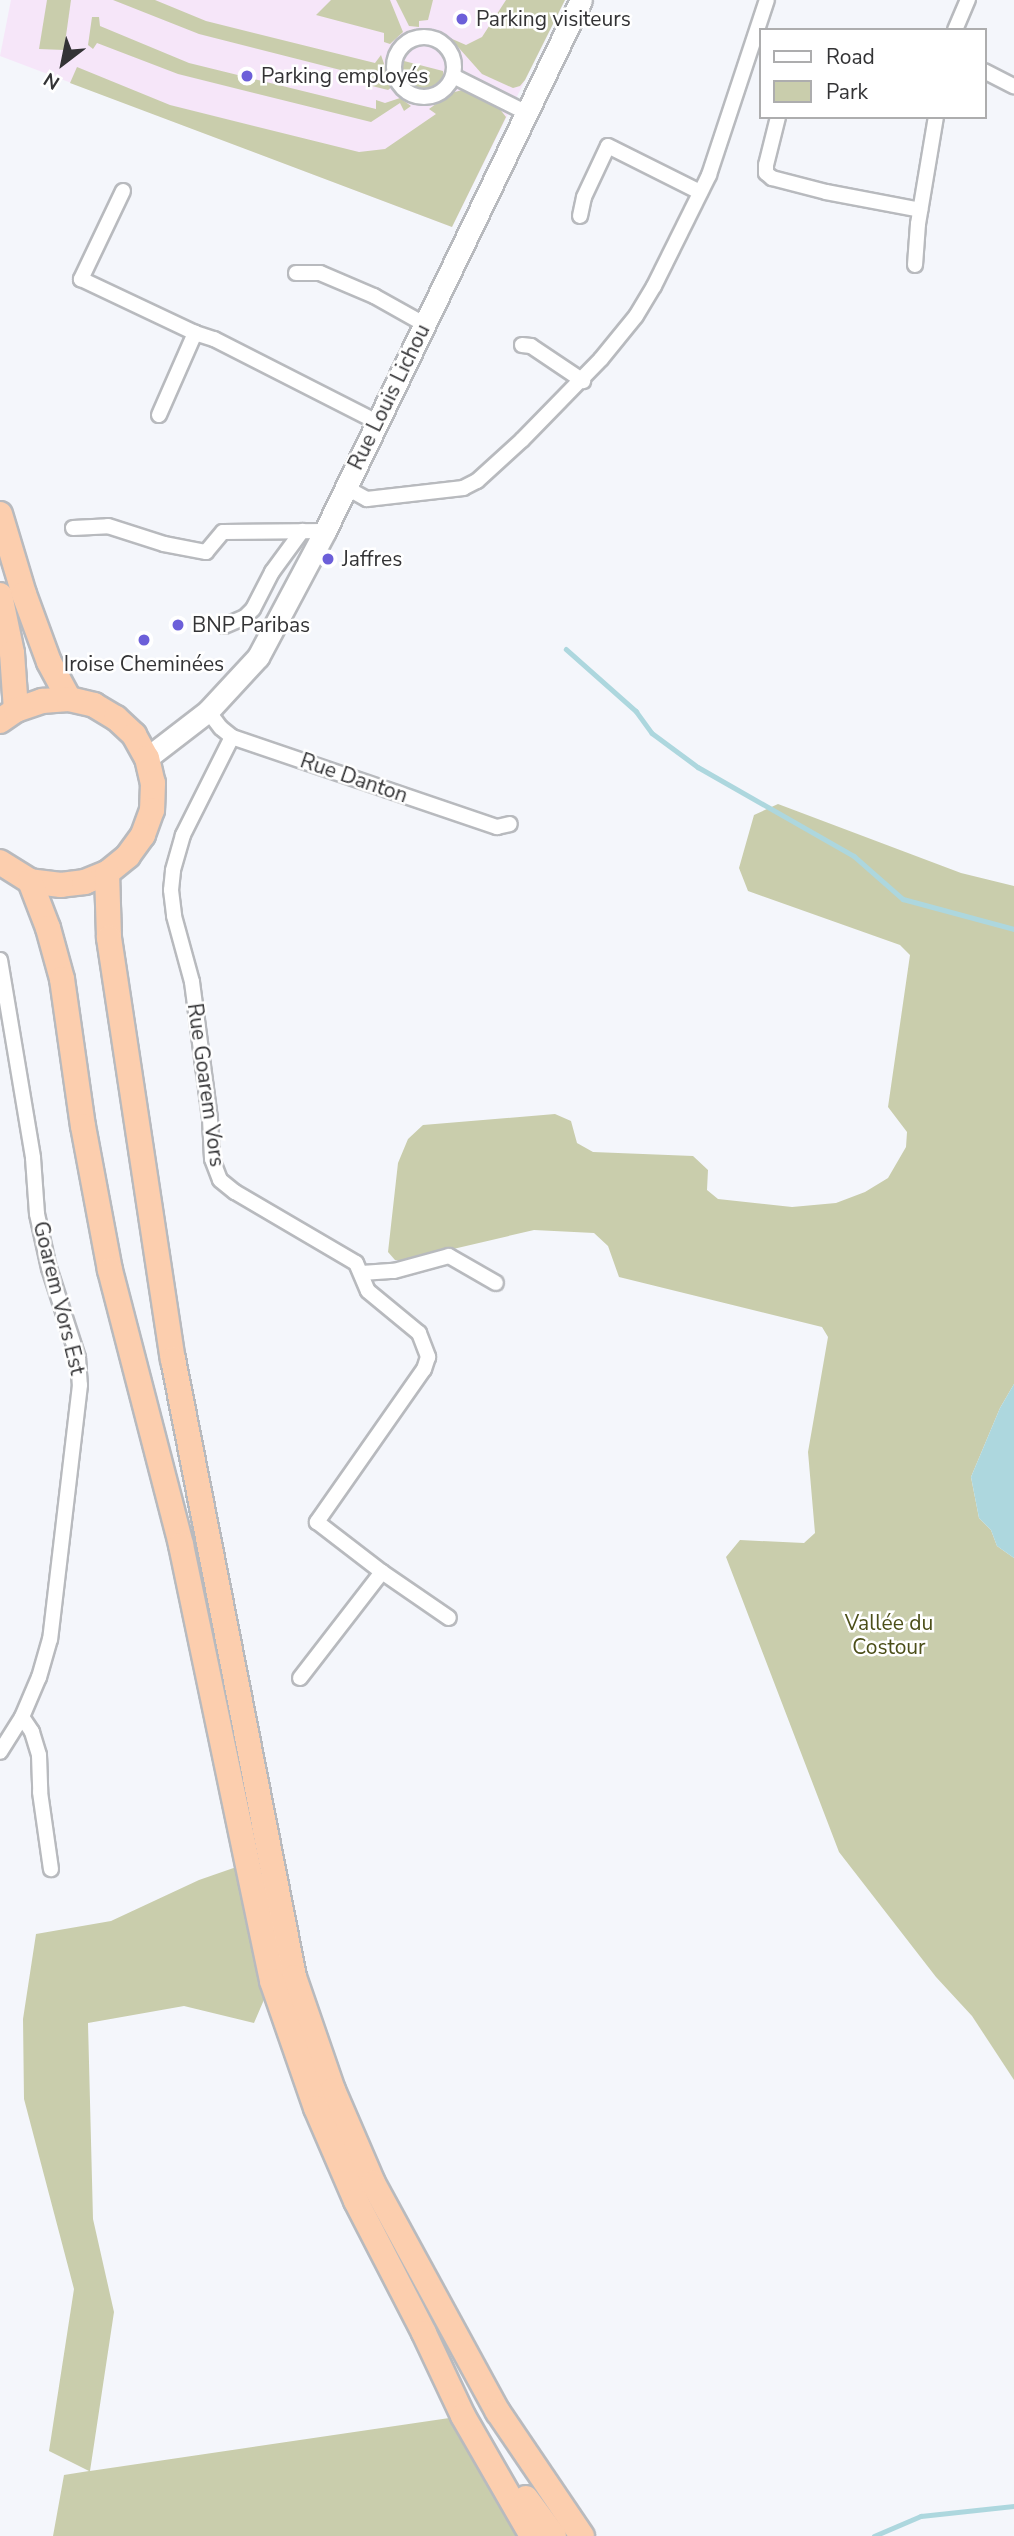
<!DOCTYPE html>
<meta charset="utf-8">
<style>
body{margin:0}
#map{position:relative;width:1014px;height:2536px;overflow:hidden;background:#f4f6fb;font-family:"Nunito Sans",sans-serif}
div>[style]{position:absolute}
.commercial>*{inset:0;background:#f6e6f9}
.green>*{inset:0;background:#c9cdac}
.water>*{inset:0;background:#add7de}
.stream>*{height:4.5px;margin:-2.25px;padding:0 2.25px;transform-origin:2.25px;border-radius:2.25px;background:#add7de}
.roads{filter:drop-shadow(2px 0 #b8babe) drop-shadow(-2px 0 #b8babe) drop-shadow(0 2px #b8babe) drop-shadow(0 -2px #b8babe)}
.minor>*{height:14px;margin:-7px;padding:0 7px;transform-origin:7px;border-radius:7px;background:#fff}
.minor>.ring{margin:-7px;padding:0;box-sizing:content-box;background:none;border:14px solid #fff;border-radius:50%}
.secondary>*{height:21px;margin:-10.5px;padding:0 10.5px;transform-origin:10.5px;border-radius:10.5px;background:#fff}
.trunk>*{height:24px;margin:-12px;padding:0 12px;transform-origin:12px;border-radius:12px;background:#fcceae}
.dots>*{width:19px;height:19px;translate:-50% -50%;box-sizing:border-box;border:4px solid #fff;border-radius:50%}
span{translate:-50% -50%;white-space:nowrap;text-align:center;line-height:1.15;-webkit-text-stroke:5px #fff;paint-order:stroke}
.poi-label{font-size:21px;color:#333335}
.left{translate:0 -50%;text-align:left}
.street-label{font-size:21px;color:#333335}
.park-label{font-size:21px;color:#4b4e18}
.legend{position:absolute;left:759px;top:28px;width:228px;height:91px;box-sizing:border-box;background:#fff;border:2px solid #adadae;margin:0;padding:9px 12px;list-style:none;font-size:21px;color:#333335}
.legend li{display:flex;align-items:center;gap:14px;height:35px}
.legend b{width:35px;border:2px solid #adadae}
.north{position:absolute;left:28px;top:28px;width:70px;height:70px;-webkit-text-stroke:5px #fff;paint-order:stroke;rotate:212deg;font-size:19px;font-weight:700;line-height:28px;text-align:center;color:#333335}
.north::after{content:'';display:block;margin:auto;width:24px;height:32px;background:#333335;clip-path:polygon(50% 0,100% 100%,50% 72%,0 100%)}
</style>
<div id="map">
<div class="commercial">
<div style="clip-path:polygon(11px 0,565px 0,452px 227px,0 56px)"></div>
</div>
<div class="green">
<div style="clip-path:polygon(47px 0,71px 0,64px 50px,39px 49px)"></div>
<div style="clip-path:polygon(113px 0,155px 0,206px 21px,375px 63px,381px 55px,392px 87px,388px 90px,372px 86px,376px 79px,199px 34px)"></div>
<div style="clip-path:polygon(331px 0,390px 0,403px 32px,390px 44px,384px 42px,384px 33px,316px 15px)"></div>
<div style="clip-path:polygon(396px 0,433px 0,428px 20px,419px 21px,419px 27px,409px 26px)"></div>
<div style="clip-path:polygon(506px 0,565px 0,525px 80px,520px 86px,513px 88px,482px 74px,450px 38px,466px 45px,482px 37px)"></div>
<div style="clip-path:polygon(92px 17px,99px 17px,100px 26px,189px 63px,376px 109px,376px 100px,385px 103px,400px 98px,411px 106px,404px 111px,400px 103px,371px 122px,178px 74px,97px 43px,93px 49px,88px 45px)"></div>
<div style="clip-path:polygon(404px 61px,443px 71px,444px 77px,431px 88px,421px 89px,408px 82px,402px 71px)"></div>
<div style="clip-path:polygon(77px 67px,170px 105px,359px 152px,385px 149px,436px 114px,429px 109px,451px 93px,462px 90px,499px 108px,506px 117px,452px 227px,70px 83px)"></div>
<div style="clip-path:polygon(778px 804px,961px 873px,1014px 886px,1014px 1384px,1000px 1408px,971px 1477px,979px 1518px,991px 1530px,997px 1546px,1014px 1558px,1014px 2080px,972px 2016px,936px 1977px,839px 1852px,726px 1557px,740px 1540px,804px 1543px,815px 1533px,808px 1452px,828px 1337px,822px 1327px,619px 1277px,608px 1246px,594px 1233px,534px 1230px,406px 1260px,395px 1260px,388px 1252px,398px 1163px,408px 1139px,423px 1125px,555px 1114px,571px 1121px,577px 1143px,593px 1152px,693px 1156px,708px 1170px,707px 1190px,718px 1199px,792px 1207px,836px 1203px,865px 1192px,888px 1178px,906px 1147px,907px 1132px,888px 1107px,910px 955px,900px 945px,748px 891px,739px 868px,754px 815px)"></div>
<div style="clip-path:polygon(245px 1864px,272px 1981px,254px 2023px,184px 2006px,88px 2023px,93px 2219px,114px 2312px,90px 2471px,463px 2416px,532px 2536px,53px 2536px,64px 2475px,89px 2471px,49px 2451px,74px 2289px,24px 2099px,23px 2019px,36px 1934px,111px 1921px,199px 1880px)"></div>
</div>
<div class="water">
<div style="clip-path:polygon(1014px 1384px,1014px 1558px,997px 1546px,991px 1530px,979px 1518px,971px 1477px,1000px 1408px)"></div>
</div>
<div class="stream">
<div style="left:566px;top:649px;width:94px;rotate:41.5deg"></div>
<div style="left:636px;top:711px;width:27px;rotate:54deg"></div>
<div style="left:652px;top:733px;width:57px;rotate:36.5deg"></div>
<div style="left:698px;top:767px;width:180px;rotate:29.7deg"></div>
<div style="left:854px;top:856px;width:65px;rotate:41.3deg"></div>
<div style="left:903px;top:899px;width:115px;rotate:15.1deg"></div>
<div style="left:874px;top:2536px;width:51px;rotate:-23.1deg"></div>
<div style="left:921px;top:2516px;width:94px;rotate:-6.1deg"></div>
</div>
<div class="roads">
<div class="minor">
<div style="left:955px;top:30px;width:33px;rotate:-67deg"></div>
<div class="ring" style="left:394px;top:37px;width:46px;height:46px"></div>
<div style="left:984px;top:71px;width:34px;rotate:27deg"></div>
<div style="left:453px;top:76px;width:80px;rotate:26.6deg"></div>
<div style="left:778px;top:117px;width:49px;rotate:104deg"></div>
<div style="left:766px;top:165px;width:8px;rotate:90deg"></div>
<div style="left:766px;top:173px;width:8px;rotate:40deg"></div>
<div style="left:772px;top:178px;width:56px;rotate:14.5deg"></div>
<div style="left:826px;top:192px;width:96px;rotate:10.8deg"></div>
<div style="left:123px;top:191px;width:98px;rotate:115.5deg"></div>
<div style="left:81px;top:279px;width:126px;rotate:25.3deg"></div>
<div style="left:195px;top:333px;width:20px;rotate:18deg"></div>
<div style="left:214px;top:339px;width:183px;rotate:27deg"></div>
<div style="left:580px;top:216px;width:19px;rotate:-78deg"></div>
<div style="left:584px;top:197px;width:56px;rotate:-64.8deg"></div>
<div style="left:608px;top:146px;width:103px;rotate:26.6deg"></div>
<div style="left:915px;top:265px;width:41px;rotate:-85.8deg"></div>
<div style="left:918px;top:224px;width:109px;rotate:-80.5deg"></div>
<div style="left:296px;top:273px;width:24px"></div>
<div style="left:320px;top:273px;width:59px;rotate:23.1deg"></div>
<div style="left:374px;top:296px;width:57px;rotate:29.2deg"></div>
<div style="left:522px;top:345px;width:9px;rotate:6deg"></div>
<div style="left:531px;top:346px;width:63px;rotate:33.9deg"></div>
<div style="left:159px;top:415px;width:90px;rotate:-66.3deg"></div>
<div style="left:345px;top:487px;width:25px;rotate:29deg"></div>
<div style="left:367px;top:499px;width:97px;rotate:-6.5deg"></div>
<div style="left:463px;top:488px;width:16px;rotate:-27deg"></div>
<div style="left:477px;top:481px;width:61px;rotate:-42.3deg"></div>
<div style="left:522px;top:440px;width:113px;rotate:-45.7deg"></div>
<div style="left:601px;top:359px;width:55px;rotate:-50.9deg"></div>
<div style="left:636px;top:316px;width:35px;rotate:-59deg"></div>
<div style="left:654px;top:286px;width:124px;rotate:-63.6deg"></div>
<div style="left:709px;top:175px;width:184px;rotate:-71.7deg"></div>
<div style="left:73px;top:528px;width:35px;rotate:-3deg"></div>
<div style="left:108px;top:526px;width:59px;rotate:17.8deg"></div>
<div style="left:164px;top:544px;width:43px;rotate:10.8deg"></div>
<div style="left:206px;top:552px;width:26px;rotate:-50deg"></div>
<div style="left:223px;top:532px;width:102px;rotate:-0.6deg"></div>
<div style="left:224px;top:626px;width:23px;rotate:-23deg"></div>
<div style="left:245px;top:617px;width:11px;rotate:-45deg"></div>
<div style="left:253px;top:609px;width:42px;rotate:-62.8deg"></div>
<div style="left:272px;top:572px;width:51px;rotate:-53.8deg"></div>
<div style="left:208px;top:711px;width:21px;rotate:53deg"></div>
<div style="left:221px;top:728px;width:14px;rotate:39deg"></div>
<div style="left:232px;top:737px;width:280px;rotate:18.8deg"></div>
<div style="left:497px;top:827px;width:13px;rotate:-13deg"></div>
<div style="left:232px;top:737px;width:110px;rotate:116.6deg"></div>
<div style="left:183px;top:835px;width:37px;rotate:106deg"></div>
<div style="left:173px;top:871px;width:19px;rotate:96deg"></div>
<div style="left:171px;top:890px;width:26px;rotate:83deg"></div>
<div style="left:174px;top:916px;width:68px;rotate:74.7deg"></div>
<div style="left:192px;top:982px;width:138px;rotate:82.5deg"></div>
<div style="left:210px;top:1119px;width:40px;rotate:87.1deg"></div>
<div style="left:212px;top:1159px;width:22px;rotate:69deg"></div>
<div style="left:220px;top:1180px;width:19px;rotate:39deg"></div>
<div style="left:235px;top:1192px;width:140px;rotate:30.4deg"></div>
<div style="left:356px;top:1263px;width:30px;rotate:67deg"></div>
<div style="left:368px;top:1291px;width:66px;rotate:39.5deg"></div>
<div style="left:419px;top:1333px;width:26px;rotate:69deg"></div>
<div style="left:428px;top:1357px;width:13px;rotate:108deg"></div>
<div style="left:424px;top:1369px;width:187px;rotate:125deg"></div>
<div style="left:317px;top:1522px;width:82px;rotate:37.6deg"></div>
<div style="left:382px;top:1572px;width:134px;rotate:127.7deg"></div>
<div style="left:0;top:960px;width:201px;rotate:80.5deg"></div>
<div style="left:33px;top:1158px;width:56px;rotate:85.9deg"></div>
<div style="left:37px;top:1214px;width:55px;rotate:77.5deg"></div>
<div style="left:49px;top:1268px;width:95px;rotate:72.1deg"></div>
<div style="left:78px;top:1358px;width:27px;rotate:86deg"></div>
<div style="left:80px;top:1385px;width:256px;rotate:96.7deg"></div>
<div style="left:50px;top:1639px;width:40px;rotate:106deg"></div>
<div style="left:39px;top:1677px;width:43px;rotate:113deg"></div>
<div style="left:22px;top:1717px;width:41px;rotate:122.2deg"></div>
<div style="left:362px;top:1273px;width:32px;rotate:-4deg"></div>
<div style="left:394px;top:1271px;width:57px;rotate:-15.3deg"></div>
<div style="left:449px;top:1256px;width:54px;rotate:29.9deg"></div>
<div style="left:382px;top:1572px;width:81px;rotate:34.5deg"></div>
<div style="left:22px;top:1717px;width:18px;rotate:56deg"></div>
<div style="left:32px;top:1732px;width:24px;rotate:73deg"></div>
<div style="left:39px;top:1755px;width:37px;rotate:88deg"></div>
<div style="left:40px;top:1792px;width:78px;rotate:81.9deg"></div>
</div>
<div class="secondary">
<div style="left:147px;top:758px;width:77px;rotate:-37.6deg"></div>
<div style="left:208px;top:711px;width:74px;rotate:-47.2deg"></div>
<div style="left:258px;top:657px;width:143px;rotate:-62deg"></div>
<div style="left:325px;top:531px;width:589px;rotate:-64.26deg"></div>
</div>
<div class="trunk">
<div style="left:0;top:514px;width:84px;rotate:73.3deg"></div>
<div style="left:24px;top:594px;width:72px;rotate:69.8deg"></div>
<div style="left:49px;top:662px;width:42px;rotate:61.6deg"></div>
<div style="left:0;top:595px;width:59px;rotate:78.3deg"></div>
<div style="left:12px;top:653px;width:57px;rotate:86deg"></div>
<div style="left:0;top:721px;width:19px;rotate:-35deg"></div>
<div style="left:16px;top:710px;width:28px;rotate:-19deg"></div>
<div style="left:42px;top:701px;width:27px;rotate:-4deg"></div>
<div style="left:69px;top:699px;width:26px;rotate:13deg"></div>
<div style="left:94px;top:705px;width:26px;rotate:31deg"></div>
<div style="left:116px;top:718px;width:25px;rotate:43deg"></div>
<div style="left:134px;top:735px;width:26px;rotate:61deg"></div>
<div style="left:147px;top:758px;width:26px;rotate:77deg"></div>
<div style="left:153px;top:783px;width:27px;rotate:92deg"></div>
<div style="left:152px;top:810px;width:27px;rotate:110deg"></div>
<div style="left:143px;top:835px;width:26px;rotate:126deg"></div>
<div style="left:128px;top:856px;width:27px;rotate:141deg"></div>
<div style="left:107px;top:873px;width:24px;rotate:158deg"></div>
<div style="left:85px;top:882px;width:24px;rotate:173deg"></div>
<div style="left:61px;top:885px;width:31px;rotate:-173deg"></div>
<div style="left:30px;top:881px;width:36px;rotate:-148deg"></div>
<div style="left:107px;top:873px;width:65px;rotate:88.2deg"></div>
<div style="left:109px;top:938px;width:426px;rotate:81.4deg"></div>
<div style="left:173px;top:1359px;width:630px;rotate:78.92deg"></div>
<div style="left:294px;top:1977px;width:120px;rotate:71deg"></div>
<div style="left:333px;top:2090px;width:101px;rotate:66.7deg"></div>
<div style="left:373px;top:2183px;width:261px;rotate:61.4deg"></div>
<div style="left:498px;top:2412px;width:150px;rotate:55.9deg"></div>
<div style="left:30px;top:881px;width:50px;rotate:69deg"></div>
<div style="left:48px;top:928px;width:53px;rotate:74.6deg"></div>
<div style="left:62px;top:979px;width:148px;rotate:81.9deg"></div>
<div style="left:83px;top:1126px;width:147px;rotate:79.4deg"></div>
<div style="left:110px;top:1270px;width:284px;rotate:75.5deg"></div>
<div style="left:181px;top:1545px;width:445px;rotate:78.2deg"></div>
<div style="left:272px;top:1981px;width:134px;rotate:70.9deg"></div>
<div style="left:316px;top:2108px;width:101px;rotate:66.7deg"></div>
<div style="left:356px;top:2201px;width:148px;rotate:62.7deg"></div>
<div style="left:424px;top:2333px;width:92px;rotate:64.8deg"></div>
<div style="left:463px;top:2416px;width:138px;rotate:60.1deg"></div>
<div style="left:526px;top:2498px;width:47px;rotate:53.6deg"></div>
</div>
</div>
<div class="dots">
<div style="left:462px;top:19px;background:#6c5fd9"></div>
<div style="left:247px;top:76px;background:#6c5fd9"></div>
<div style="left:328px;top:559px;background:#6c5fd9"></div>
<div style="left:178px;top:625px;background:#6c5fd9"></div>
<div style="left:144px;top:640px;background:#6c5fd9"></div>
</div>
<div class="poi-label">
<span class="left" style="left:476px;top:19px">Parking visiteurs</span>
<span class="left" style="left:261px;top:76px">Parking employés</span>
<span class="left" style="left:342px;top:559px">Jaffres</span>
<span class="left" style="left:192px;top:625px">BNP Paribas</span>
<span style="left:144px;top:664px">Iroise Cheminées</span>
</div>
<div class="street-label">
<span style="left:389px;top:397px;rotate:-64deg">Rue Louis Lichou</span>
<span style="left:354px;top:778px;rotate:19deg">Rue Danton</span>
<span style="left:206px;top:1085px;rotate:82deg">Rue Goarem Vors</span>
<span style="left:59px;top:1298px;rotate:76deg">Goarem Vors Est</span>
</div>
<div class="park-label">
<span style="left:889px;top:1635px">Vallée du<br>Costour</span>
</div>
<ul class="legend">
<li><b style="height:9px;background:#fff"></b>Road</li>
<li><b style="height:19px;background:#c9cdac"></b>Park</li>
</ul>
<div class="north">N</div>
</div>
